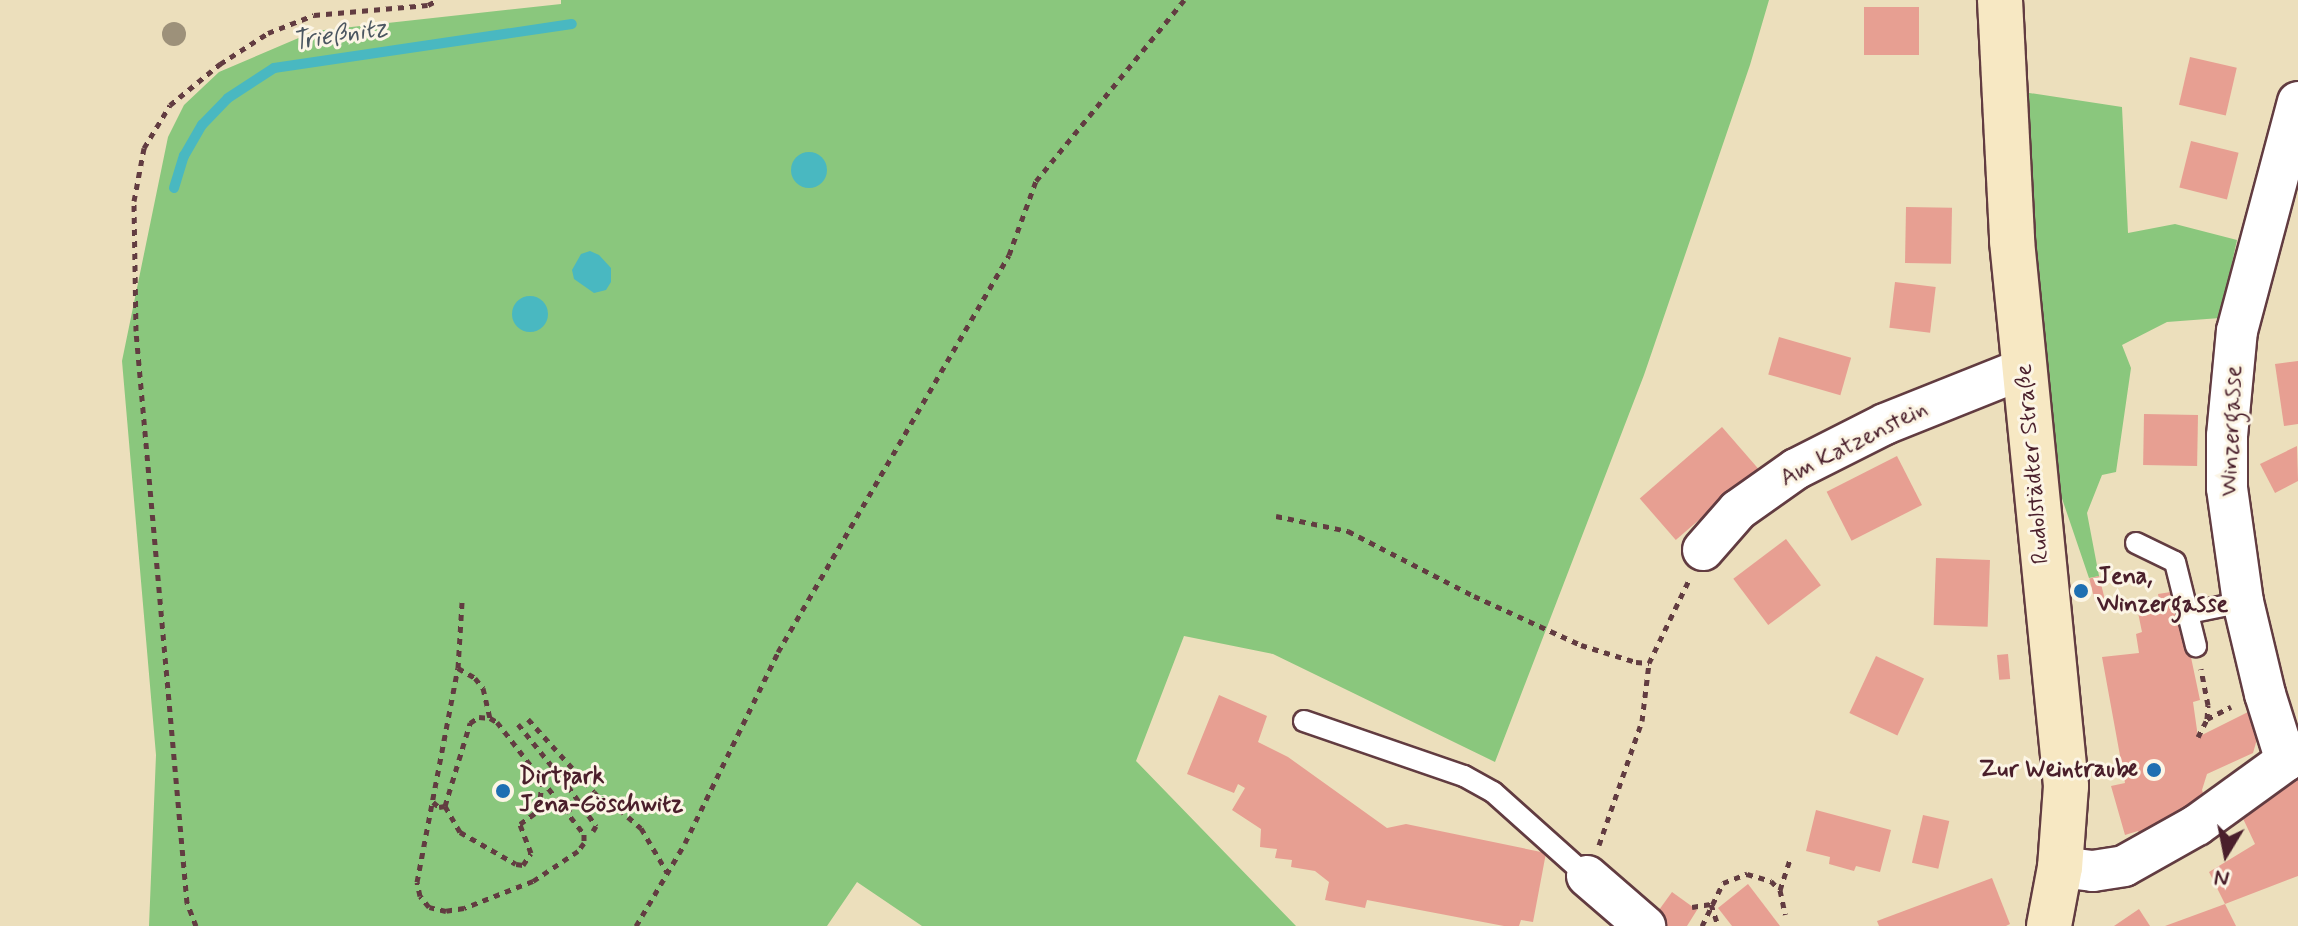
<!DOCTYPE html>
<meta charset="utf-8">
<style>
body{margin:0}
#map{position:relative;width:2298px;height:926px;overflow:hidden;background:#ecdfbc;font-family:Mynerve,sans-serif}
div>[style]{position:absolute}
.green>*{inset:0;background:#8ac77d}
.water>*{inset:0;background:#49b8c1}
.round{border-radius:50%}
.stream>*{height:10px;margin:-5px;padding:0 5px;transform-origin:5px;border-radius:5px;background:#49b8c1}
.building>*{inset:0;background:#e79f92;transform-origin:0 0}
.path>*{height:5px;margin-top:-2.5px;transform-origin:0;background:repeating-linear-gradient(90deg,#623c41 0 6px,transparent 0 12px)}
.roads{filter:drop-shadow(2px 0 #623c41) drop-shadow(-2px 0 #623c41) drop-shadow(0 2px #623c41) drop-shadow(0 -2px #623c41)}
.lane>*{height:20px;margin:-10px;padding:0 10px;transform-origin:10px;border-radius:10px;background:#fff}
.street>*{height:40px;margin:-20px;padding:0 20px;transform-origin:20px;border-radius:20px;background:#fff}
.secondary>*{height:44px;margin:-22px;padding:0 22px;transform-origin:22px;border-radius:22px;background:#f7e8c3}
.trees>*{width:24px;height:24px;margin:-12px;border-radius:50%;background:#9d917a}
.dots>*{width:22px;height:22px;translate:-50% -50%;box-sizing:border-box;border:4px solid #fcf5e5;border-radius:50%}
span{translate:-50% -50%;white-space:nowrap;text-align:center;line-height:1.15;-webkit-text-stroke:6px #fcf5e5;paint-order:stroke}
.street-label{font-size:24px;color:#4a1f2b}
.poi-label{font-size:24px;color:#4a1f2b;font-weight:700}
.left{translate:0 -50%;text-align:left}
.right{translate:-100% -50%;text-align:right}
.water-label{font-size:26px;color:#4a5560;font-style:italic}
.north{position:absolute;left:2186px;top:814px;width:80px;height:80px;-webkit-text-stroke:6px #fcf5e5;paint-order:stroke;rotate:190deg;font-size:22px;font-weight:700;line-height:32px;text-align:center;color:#4a1f2b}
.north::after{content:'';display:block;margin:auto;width:28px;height:36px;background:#4a1f2b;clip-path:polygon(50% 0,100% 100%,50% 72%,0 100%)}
</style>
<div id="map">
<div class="green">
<div style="clip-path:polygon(561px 0,1769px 0,1750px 65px,1644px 375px,1495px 762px,1273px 654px,1184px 636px,1136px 761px,1296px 926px,922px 926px,857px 882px,827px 926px,149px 926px,156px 755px,122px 361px,168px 137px,184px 105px,219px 72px,315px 31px,561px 4px)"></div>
<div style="clip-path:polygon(2023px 92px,2122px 107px,2128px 233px,2175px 224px,2237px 240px,2220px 318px,2167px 322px,2122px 345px,2131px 368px,2116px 472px,2102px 475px,2087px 513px,2099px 576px,2089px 578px,2053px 472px)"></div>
</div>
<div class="water">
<div class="round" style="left:791px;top:152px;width:36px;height:36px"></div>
<div style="clip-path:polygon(590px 251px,599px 255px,611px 268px,611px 282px,606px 290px,594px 293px,574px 279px,572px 270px,581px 254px)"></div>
<div class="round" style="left:512px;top:296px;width:36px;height:36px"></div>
</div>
<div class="stream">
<div style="left:174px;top:188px;width:34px;rotate:-73deg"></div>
<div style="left:184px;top:156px;width:36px;rotate:-60deg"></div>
<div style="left:202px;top:125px;width:37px;rotate:-46deg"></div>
<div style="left:228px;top:98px;width:55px;rotate:-33.1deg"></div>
<div style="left:274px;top:68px;width:301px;rotate:-8.4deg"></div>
</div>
<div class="building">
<div style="left:1864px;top:7px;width:55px;height:48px"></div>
<div style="left:2190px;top:57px;width:48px;height:49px;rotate:13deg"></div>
<div style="left:2191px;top:141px;width:49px;height:48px;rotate:14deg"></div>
<div style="left:1906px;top:207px;width:46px;height:56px;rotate:1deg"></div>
<div style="left:1895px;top:282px;width:41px;height:46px;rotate:7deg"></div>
<div style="left:1779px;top:337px;width:75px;height:39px;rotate:16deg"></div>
<div style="clip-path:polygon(2298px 361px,2298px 424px,2284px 426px,2275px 364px)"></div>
<div style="left:2144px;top:414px;width:54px;height:51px;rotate:1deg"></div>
<div style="left:1722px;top:427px;width:55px;height:109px;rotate:49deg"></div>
<div style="clip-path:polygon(2297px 446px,2298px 481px,2275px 493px,2260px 464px)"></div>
<div style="left:1897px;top:456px;width:55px;height:79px;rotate:63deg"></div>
<div style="left:1786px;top:539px;width:58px;height:66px;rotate:53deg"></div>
<div style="left:1936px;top:558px;width:54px;height:67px;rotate:2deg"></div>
<div style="left:2099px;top:576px;width:25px;height:10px;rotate:76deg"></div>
<div style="clip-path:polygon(2177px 591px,2200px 700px,2193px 702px,2198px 737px,2254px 709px,2260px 729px,2253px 753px,2207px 774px,2202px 790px,2204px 796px,2196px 799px,2200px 814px,2139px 834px,2138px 831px,2125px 835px,2111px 786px,2125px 783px,2102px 657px,2139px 653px,2136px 634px,2142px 632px,2136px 603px,2159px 600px,2158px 594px)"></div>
<div style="left:2008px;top:654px;width:25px;height:11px;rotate:85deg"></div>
<div style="left:1876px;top:656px;width:53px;height:63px;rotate:25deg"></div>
<div style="clip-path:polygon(1219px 695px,1267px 716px,1258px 742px,1288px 757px,1387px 828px,1406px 824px,1546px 853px,1533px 922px,1521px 920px,1519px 926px,1504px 926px,1367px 900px,1365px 908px,1325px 900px,1329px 882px,1315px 871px,1291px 867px,1292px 860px,1275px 858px,1277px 849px,1260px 847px,1261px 829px,1232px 810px,1245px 788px,1238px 784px,1234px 793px,1187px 774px)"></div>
<div style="clip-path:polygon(2298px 773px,2298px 876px,2225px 904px,2209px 872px,2255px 844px,2239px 810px)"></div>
<div style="clip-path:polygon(1816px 810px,1891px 830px,1880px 872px,1856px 866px,1854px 871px,1829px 864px,1830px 857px,1806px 851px)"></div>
<div style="left:1923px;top:815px;width:27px;height:49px;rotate:13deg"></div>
<div style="clip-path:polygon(1992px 878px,2010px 924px,2006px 926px,1879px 926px,1877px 921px)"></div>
<div style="clip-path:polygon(1748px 884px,1780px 926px,1732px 926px,1718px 908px)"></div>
<div style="clip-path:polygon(1672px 892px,1697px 910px,1687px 926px,1658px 926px,1651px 921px)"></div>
<div style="clip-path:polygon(2225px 904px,2236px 926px,2165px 926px)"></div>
<div style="clip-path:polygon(2139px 909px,2150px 926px,2114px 926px)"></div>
</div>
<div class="path">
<div style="left:1276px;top:516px;width:74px;rotate:11.8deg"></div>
<div style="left:1348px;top:531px;width:142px;rotate:27.3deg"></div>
<div style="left:1474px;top:596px;width:118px;rotate:24.6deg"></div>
<div style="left:1581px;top:645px;width:58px;rotate:17.2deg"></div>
<div style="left:1636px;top:662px;width:13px;rotate:4deg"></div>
<div style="left:1649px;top:663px;width:92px;rotate:-64.3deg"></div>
<div style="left:458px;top:668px;width:20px;rotate:30deg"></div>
<div style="left:475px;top:678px;width:13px;rotate:51deg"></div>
<div style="left:483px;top:688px;width:31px;rotate:77deg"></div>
<div style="left:528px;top:719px;width:98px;rotate:47.9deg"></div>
<div style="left:2207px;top:719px;width:27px;rotate:-27deg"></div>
<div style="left:518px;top:724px;width:80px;rotate:51.1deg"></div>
<div style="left:568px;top:786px;width:49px;rotate:55deg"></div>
<div style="left:596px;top:826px;width:6px;rotate:121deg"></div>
<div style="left:2198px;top:737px;width:20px;rotate:-63deg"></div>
<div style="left:2207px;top:719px;width:14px;rotate:-86deg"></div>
<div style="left:2208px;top:705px;width:37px;rotate:-101deg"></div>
<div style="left:433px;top:802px;width:8px;rotate:40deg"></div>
<div style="left:439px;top:807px;width:6px;rotate:-9deg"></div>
<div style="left:445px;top:806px;width:87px;rotate:-73.2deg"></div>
<div style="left:470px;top:723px;width:11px;rotate:-34deg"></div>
<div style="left:479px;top:717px;width:11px;rotate:5deg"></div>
<div style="left:490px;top:718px;width:8px;rotate:30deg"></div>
<div style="left:497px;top:722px;width:142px;rotate:52.2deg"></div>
<div style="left:584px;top:834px;width:9px;rotate:90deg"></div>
<div style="left:584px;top:843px;width:10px;rotate:127deg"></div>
<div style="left:578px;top:851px;width:54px;rotate:146.3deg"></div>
<div style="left:533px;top:881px;width:74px;rotate:158.6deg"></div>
<div style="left:464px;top:908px;width:18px;rotate:171deg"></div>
<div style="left:446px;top:911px;width:17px;rotate:-167deg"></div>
<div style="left:429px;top:907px;width:14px;rotate:-129deg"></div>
<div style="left:420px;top:896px;width:14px;rotate:-102deg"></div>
<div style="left:417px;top:882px;width:218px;rotate:-79.2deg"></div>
<div style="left:458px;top:668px;width:66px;rotate:-86.5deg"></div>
<div style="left:445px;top:806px;width:30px;rotate:60deg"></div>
<div style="left:460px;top:832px;width:64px;rotate:29.7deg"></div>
<div style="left:516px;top:864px;width:7px;rotate:8deg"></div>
<div style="left:523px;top:865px;width:14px;rotate:-56deg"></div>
<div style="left:531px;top:853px;width:31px;rotate:-111deg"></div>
<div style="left:520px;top:824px;width:24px;rotate:-36deg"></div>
<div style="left:539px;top:810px;width:30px;rotate:-84deg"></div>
<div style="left:566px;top:812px;width:34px;rotate:-36deg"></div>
<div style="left:594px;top:792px;width:20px;rotate:49deg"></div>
<div style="left:607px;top:807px;width:12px;rotate:9deg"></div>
<div style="left:619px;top:809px;width:29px;rotate:41deg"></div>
<div style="left:641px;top:828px;width:51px;rotate:59.4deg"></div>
<div style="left:1599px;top:845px;width:131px;rotate:-70.9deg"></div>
<div style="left:1642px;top:721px;width:58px;rotate:-83.1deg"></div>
<div style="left:1780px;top:890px;width:35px;rotate:-72deg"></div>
<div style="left:1692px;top:907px;width:19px;rotate:-9deg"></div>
<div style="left:1711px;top:904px;width:23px;rotate:72deg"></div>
<div style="left:196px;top:926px;width:25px;rotate:-111deg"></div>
<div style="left:187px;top:903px;width:574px;rotate:-95.1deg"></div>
<div style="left:136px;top:331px;width:130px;rotate:-90.9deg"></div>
<div style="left:134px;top:201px;width:54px;rotate:-79.3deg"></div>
<div style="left:144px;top:148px;width:50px;rotate:-58.8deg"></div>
<div style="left:170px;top:105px;width:65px;rotate:-39.4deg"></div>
<div style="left:220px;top:64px;width:57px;rotate:-32.9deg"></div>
<div style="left:268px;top:33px;width:49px;rotate:-21.4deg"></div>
<div style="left:314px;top:15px;width:114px;rotate:-5deg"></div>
<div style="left:428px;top:5px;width:11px;rotate:-27deg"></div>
<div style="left:636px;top:926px;width:96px;rotate:-59.4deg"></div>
<div style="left:685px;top:843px;width:212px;rotate:-64deg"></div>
<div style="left:778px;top:652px;width:459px;rotate:-59.8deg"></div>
<div style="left:1009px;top:255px;width:79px;rotate:-70deg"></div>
<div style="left:1036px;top:181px;width:234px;rotate:-50.7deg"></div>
<div style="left:1702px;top:926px;width:48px;rotate:-64deg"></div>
<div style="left:1723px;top:883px;width:26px;rotate:-21deg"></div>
<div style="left:1747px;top:874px;width:25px;rotate:16deg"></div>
<div style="left:1771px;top:881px;width:13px;rotate:45deg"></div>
<div style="left:1780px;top:890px;width:25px;rotate:78deg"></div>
</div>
<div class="roads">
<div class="lane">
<div style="left:2136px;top:543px;width:43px;rotate:26deg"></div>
<div style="left:2175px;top:562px;width:87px;rotate:76deg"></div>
<div style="left:2189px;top:613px;width:55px;rotate:-11.5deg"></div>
<div style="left:1304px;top:721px;width:169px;rotate:19deg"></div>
<div style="left:1464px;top:776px;width:33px;rotate:29deg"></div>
<div style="left:1493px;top:792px;width:126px;rotate:41.8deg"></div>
</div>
<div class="street">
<div style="left:1703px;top:550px;width:53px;rotate:-48.8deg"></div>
<div style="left:1738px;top:510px;width:71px;rotate:-35.3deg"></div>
<div style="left:1796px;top:469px;width:100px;rotate:-26.8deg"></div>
<div style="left:1885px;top:424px;width:151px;rotate:-21.8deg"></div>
<div style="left:2286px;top:761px;width:70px;rotate:-107.4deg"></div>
<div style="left:2265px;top:694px;width:95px;rotate:-103.4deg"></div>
<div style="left:2243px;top:602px;width:115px;rotate:-98deg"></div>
<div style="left:2227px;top:488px;width:52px;rotate:-90deg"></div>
<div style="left:2227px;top:436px;width:105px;rotate:-84.6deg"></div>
<div style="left:2237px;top:331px;width:237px;rotate:-75.1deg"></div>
<div style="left:2060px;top:867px;width:33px;rotate:7deg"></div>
<div style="left:2093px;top:871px;width:31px;rotate:-9deg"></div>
<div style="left:2124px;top:866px;width:84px;rotate:-29.3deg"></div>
<div style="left:2197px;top:825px;width:125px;rotate:-35.9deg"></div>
<div style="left:1587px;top:876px;width:77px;rotate:40.8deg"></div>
</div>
<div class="secondary">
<div style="left:2000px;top:0;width:241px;rotate:87.1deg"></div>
<div style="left:2012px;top:241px;width:548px;rotate:84.34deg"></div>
<div style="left:2066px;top:786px;width:81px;rotate:94.2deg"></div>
<div style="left:2060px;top:867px;width:60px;rotate:100.6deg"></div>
</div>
</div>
<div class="trees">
<div style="left:174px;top:34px"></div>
</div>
<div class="dots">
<div style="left:2081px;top:591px;background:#1f6fb2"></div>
<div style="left:2154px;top:770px;background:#1f6fb2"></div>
<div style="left:503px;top:791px;background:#1f6fb2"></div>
</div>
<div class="street-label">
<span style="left:2232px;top:431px;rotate:-88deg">Winzergasse</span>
<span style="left:1854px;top:444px;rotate:-27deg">Am Katzenstein</span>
<span style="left:2033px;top:464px;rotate:-95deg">Rudolstädter Straße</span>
</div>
<div class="poi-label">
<span class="left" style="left:2097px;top:591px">Jena,<br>Winzergasse</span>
<span class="right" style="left:2138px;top:770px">Zur Weintraube</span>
<span class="left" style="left:519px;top:791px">Dirtpark<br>Jena-Göschwitz</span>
</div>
<div class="water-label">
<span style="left:340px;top:36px;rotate:-9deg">Trießnitz</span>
</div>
<div class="north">N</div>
</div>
